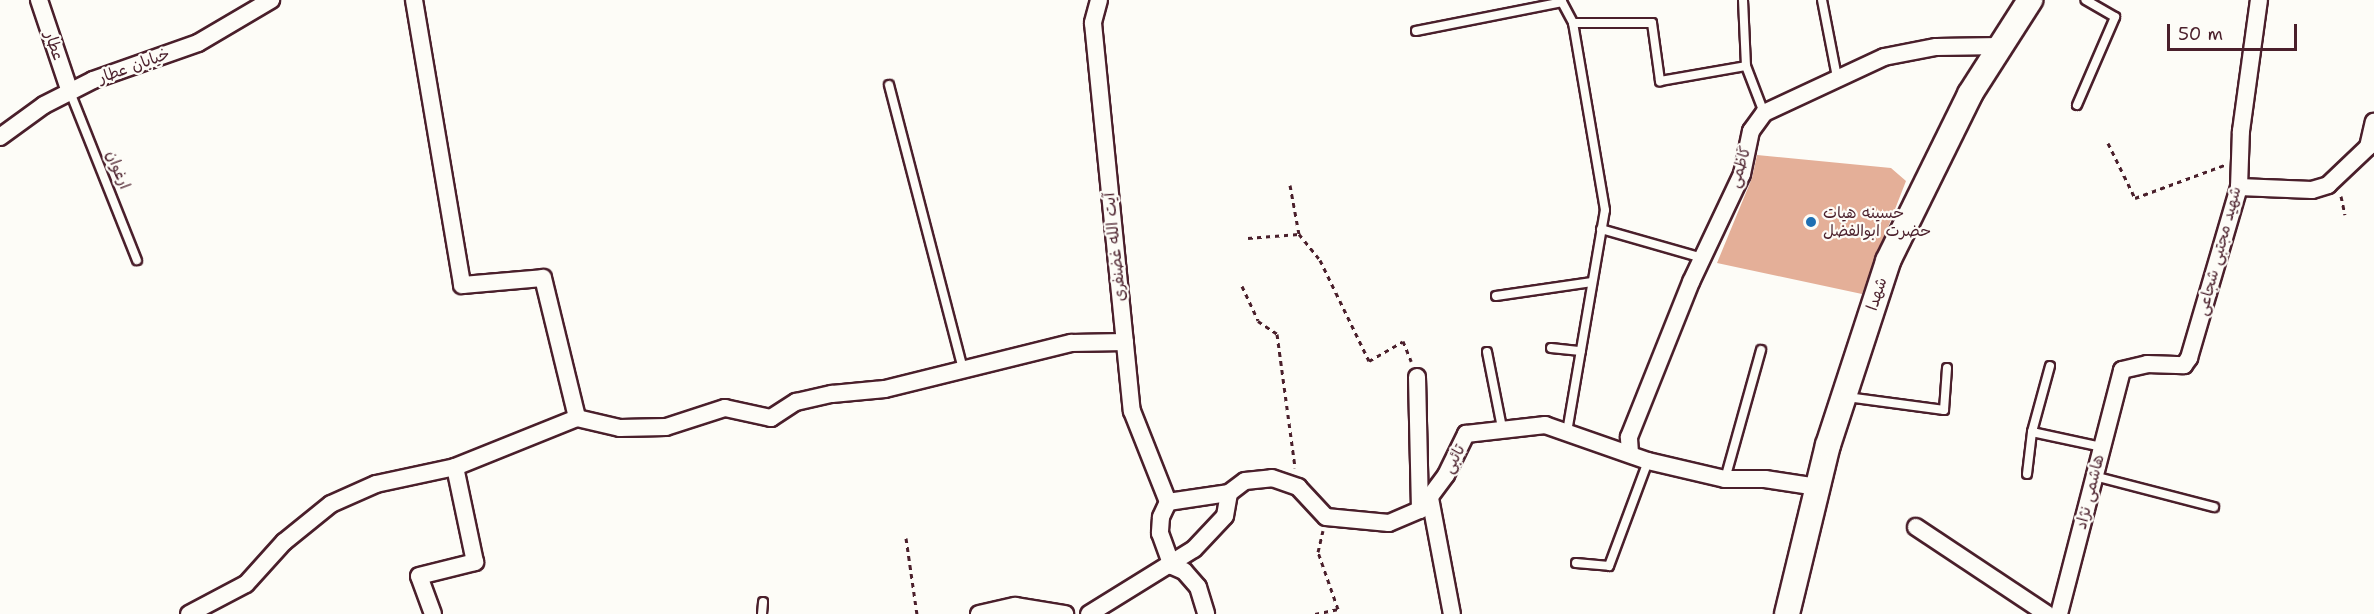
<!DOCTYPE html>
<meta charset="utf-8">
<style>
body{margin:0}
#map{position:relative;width:2374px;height:614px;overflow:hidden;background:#fdfcf7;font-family:"Shantell Sans","Playpen Sans Arabic",sans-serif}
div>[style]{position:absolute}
.building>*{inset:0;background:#e4af98}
.path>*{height:3px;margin-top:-1.5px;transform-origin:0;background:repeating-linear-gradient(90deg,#4a1f2b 0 4.5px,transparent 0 9px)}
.roads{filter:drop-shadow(2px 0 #4a1f2b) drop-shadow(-2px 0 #4a1f2b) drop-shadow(0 2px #4a1f2b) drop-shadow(0 -2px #4a1f2b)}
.lane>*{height:8px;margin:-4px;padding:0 4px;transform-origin:4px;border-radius:4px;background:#fdfcf7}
.street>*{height:16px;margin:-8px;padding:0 8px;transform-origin:8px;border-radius:8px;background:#fdfcf7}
.secondary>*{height:24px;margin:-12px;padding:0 12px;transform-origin:12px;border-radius:12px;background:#fdfcf7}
.dots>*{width:16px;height:16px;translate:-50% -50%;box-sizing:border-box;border:3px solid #fdfcf7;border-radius:50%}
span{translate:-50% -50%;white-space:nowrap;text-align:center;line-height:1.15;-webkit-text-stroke:4.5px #fdfcf7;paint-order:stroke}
.street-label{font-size:16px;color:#4a1f2b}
.poi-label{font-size:16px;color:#4a1f2b}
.left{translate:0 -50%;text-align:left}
.scale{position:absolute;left:2167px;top:24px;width:130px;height:27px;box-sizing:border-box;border:3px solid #4a1f2b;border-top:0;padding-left:8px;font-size:18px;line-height:21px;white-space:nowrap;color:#4a1f2b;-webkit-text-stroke:4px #fdfcf7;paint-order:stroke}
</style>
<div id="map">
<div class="building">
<div style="clip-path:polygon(1757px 155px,1891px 168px,1906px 181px,1862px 294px,1717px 263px,1752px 178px)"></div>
</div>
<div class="path">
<div style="left:2108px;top:143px;width:61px;rotate:63.9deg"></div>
<div style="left:2135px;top:198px;width:95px;rotate:-20.3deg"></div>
<div style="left:1290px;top:185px;width:50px;rotate:79.6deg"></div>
<div style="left:1299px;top:234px;width:33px;rotate:51deg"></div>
<div style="left:1320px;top:260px;width:112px;rotate:64.1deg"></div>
<div style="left:1369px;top:361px;width:39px;rotate:-30deg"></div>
<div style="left:1403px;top:341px;width:22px;rotate:68deg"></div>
<div style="left:2341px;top:196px;width:19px;rotate:78deg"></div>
<div style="left:1248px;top:238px;width:51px;rotate:-4.5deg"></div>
<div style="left:1242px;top:286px;width:38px;rotate:65deg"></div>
<div style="left:1258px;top:321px;width:23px;rotate:34deg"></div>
<div style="left:1277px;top:334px;width:135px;rotate:82.3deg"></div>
<div style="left:906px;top:538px;width:77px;rotate:81.8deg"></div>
<div style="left:1315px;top:614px;width:24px;rotate:-12deg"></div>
<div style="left:1338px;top:609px;width:60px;rotate:-109.3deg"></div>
<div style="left:1318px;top:552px;width:22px;rotate:-77deg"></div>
</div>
<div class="roads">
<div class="lane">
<div style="left:1743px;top:0;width:66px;rotate:87.4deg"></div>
<div style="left:1746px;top:66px;width:50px;rotate:69deg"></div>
<div style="left:1822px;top:0;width:78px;rotate:79deg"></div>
<div style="left:1416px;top:31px;width:149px;rotate:-11.2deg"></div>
<div style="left:1562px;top:2px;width:24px;rotate:62deg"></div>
<div style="left:889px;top:85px;width:293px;rotate:75.4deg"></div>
<div style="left:70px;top:92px;width:181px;rotate:68.3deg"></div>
<div style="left:2077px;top:105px;width:96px;rotate:-66.6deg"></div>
<div style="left:2115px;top:17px;width:34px;rotate:-150deg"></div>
<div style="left:1601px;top:229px;width:106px;rotate:15.9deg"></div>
<div style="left:1496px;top:296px;width:97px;rotate:-8.3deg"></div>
<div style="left:1551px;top:348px;width:30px;rotate:6deg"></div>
<div style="left:1487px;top:352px;width:77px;rotate:78.8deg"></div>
<div style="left:2050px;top:366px;width:68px;rotate:105.3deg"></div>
<div style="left:2032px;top:432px;width:72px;rotate:12.1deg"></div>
<div style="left:1847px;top:397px;width:98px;rotate:7.6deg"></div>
<div style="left:1944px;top:410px;width:42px;rotate:-85.9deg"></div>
<div style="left:1567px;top:432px;width:225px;rotate:-80.3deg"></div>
<div style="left:1605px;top:210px;width:190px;rotate:-99.7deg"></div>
<div style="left:1573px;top:23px;width:79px"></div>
<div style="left:1652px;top:23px;width:59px;rotate:82.1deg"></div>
<div style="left:1660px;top:81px;width:87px;rotate:-9.9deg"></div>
<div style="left:2027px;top:474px;width:42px;rotate:-83.2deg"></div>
<div style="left:2094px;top:476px;width:124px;rotate:14.5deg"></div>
<div style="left:1725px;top:479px;width:134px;rotate:-74.4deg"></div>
<div style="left:1576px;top:563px;width:33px;rotate:5deg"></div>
<div style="left:1609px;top:566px;width:112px;rotate:-69.6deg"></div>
<div style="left:762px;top:614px;width:12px;rotate:-85deg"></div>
</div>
<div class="street">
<div style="left:39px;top:0;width:97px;rotate:71.4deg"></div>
<div style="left:414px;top:0;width:289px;rotate:80.4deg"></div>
<div style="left:462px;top:285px;width:81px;rotate:-4.9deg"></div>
<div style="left:543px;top:278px;width:144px;rotate:76.3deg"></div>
<div style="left:1099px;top:0;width:24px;rotate:105deg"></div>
<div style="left:1093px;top:23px;width:390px;rotate:84.3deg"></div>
<div style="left:1132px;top:411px;width:98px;rotate:68.4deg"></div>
<div style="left:1168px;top:502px;width:62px;rotate:-8.4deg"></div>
<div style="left:1229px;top:493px;width:20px;rotate:-37deg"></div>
<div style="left:1245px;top:481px;width:27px;rotate:-6deg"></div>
<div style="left:1272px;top:478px;width:28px;rotate:19deg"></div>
<div style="left:1298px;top:487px;width:41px;rotate:47deg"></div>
<div style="left:1326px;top:517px;width:63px;rotate:5.4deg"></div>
<div style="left:1389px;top:523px;width:34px;rotate:-23deg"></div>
<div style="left:1420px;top:510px;width:44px;rotate:-53.4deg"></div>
<div style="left:1446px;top:475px;width:46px;rotate:-64deg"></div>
<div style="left:1466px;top:434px;width:80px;rotate:-6.5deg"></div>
<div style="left:1545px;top:425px;width:109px;rotate:19.3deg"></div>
<div style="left:1648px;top:461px;width:79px;rotate:13.2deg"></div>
<div style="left:1725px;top:479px;width:40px"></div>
<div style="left:1765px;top:479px;width:53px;rotate:8.7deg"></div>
<div style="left:0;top:137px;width:54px;rotate:-36deg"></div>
<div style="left:44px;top:105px;width:55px;rotate:-27deg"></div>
<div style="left:93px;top:80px;width:111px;rotate:-19.4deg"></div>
<div style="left:198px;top:43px;width:85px;rotate:-30.5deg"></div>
<div style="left:2239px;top:187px;width:73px;rotate:2.4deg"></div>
<div style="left:2312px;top:190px;width:17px;rotate:-17deg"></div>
<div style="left:2328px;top:185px;width:55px;rotate:-43.5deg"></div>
<div style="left:2368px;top:147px;width:26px;rotate:-77deg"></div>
<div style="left:1417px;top:377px;width:133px;rotate:88.7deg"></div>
<div style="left:1630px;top:453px;width:16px;rotate:-94deg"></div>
<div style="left:1629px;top:437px;width:167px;rotate:-68.2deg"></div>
<div style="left:1691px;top:282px;width:119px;rotate:-64.7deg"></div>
<div style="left:1742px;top:174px;width:44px;rotate:-78.2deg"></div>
<div style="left:1751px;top:131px;width:22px;rotate:-54deg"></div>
<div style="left:1764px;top:113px;width:132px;rotate:-25deg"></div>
<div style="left:1884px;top:57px;width:53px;rotate:-10.9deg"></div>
<div style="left:1936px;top:47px;width:65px;rotate:-0.9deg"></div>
<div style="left:1430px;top:498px;width:118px;rotate:79.3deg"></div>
<div style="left:1168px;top:502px;width:17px;rotate:115deg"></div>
<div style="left:1161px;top:517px;width:16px;rotate:94deg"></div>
<div style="left:1160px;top:533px;width:35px;rotate:70deg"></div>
<div style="left:1172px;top:566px;width:13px;rotate:23deg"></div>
<div style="left:1184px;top:571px;width:21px;rotate:49deg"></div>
<div style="left:1198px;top:587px;width:28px;rotate:73deg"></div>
<div style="left:1916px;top:527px;width:157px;rotate:33.6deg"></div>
<div style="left:189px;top:614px;width:64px;rotate:-27.8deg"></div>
<div style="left:246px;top:584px;width:57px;rotate:-47.9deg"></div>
<div style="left:284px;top:542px;width:60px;rotate:-39deg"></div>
<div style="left:331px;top:504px;width:49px;rotate:-24deg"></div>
<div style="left:376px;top:484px;width:81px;rotate:-12.1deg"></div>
<div style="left:455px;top:467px;width:131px;rotate:-21.9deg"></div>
<div style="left:577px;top:418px;width:44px;rotate:13.1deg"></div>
<div style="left:620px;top:428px;width:46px;rotate:-1.2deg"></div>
<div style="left:666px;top:427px;width:62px;rotate:-17.9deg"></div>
<div style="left:725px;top:408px;width:47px;rotate:12.3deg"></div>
<div style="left:771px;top:418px;width:30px;rotate:-33deg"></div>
<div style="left:796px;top:402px;width:37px;rotate:-13deg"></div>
<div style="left:832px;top:394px;width:53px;rotate:-5.4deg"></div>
<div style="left:885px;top:389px;width:192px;rotate:-13.9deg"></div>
<div style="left:1071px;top:343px;width:54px;rotate:-1.1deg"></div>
<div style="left:433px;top:614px;width:40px;rotate:-110.2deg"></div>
<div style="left:419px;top:576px;width:58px;rotate:-14deg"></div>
<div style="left:475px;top:562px;width:97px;rotate:-101.9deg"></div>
<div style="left:979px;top:614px;width:37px;rotate:-13deg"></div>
<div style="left:1015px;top:606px;width:51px;rotate:9.1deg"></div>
<div style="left:1089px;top:614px;width:123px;rotate:-31.8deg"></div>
<div style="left:1194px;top:549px;width:45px;rotate:-46.8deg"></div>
<div style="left:1225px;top:516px;width:23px;rotate:-80deg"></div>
<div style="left:2059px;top:614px;width:252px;rotate:-75.5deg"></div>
<div style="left:2122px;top:370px;width:26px;rotate:-13deg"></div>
<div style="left:2147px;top:364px;width:37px;rotate:2deg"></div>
<div style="left:2184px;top:365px;width:9px;rotate:-54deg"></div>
<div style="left:2189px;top:358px;width:178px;rotate:-73.7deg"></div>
<div style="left:2239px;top:187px;width:56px;rotate:-88deg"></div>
<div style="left:2241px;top:131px;width:132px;rotate:-82.2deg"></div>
</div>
<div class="secondary">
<div style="left:1787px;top:614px;width:174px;rotate:-76.4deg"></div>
<div style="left:1828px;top:445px;width:194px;rotate:-71.9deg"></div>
<div style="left:1888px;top:261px;width:186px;rotate:-63.8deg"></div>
<div style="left:1970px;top:94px;width:112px;rotate:-57.4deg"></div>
</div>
</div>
<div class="dots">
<div style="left:1811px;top:222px;background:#1f6fb2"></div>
</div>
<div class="street-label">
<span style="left:54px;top:46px;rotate:71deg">عطار</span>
<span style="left:134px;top:66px;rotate:-20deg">خیابان عطار</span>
<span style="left:1740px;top:167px;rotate:-73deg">کاظمی</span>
<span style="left:118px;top:170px;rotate:68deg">ارغوان</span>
<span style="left:1115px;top:247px;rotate:-96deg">آیت الله غضنفری</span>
<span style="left:2219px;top:251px;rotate:-75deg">شهید مجتبی شجاعی</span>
<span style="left:1877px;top:294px;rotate:-72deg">شهدا</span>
<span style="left:1454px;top:459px;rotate:-62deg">تائبی</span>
<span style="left:2090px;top:492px;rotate:-76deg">هاشمی نژاد</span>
</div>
<div class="poi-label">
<span class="left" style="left:1823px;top:222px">حسینه هیات<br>حضرت ابوالفضل</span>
</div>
<div class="scale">50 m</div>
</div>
